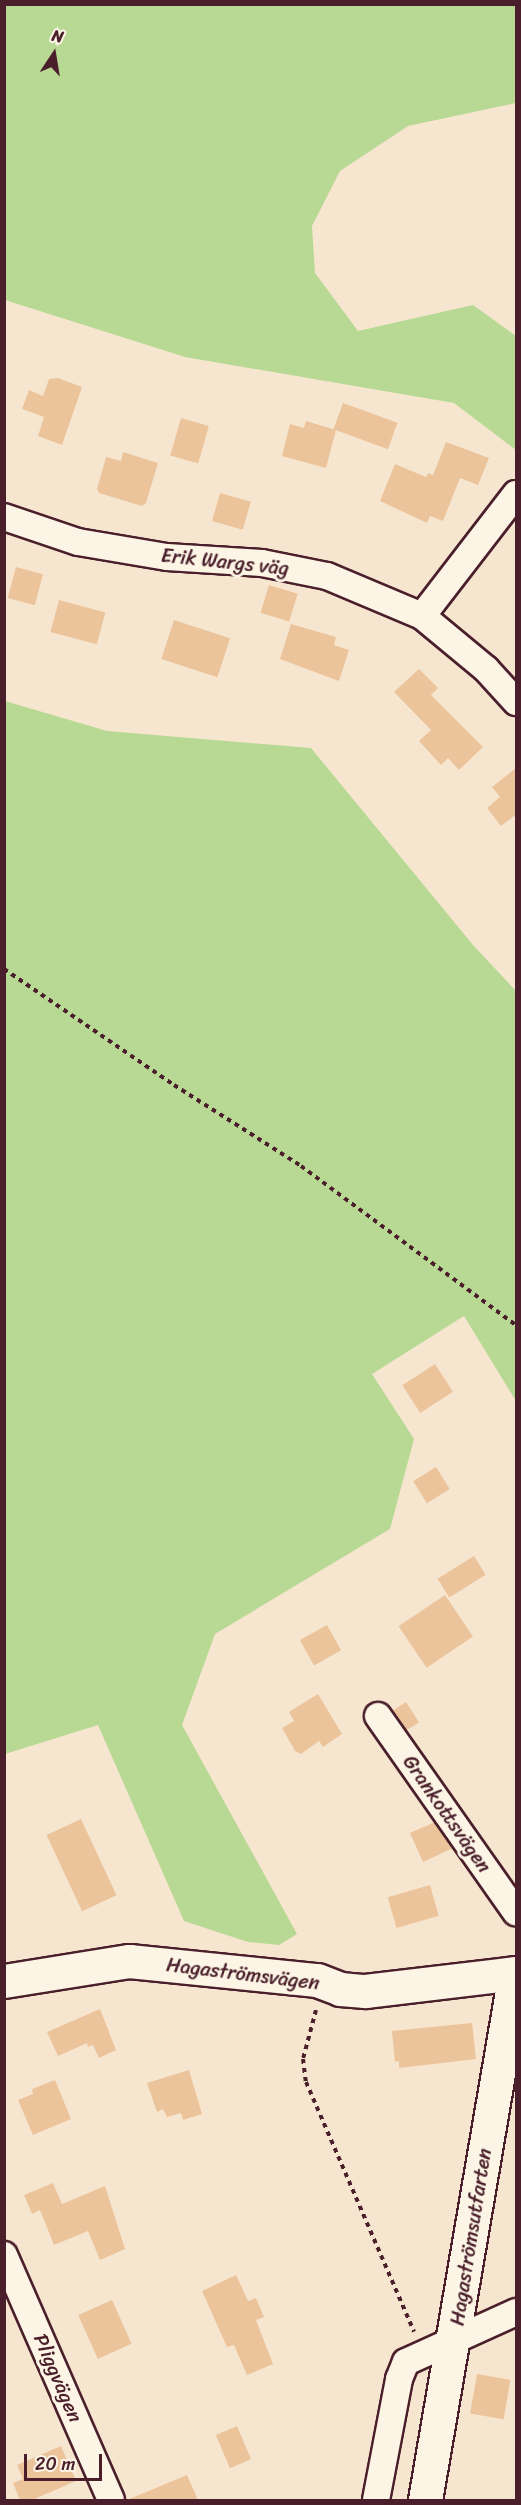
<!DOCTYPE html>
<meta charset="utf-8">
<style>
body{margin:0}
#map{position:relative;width:521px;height:2505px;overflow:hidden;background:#f7e6cf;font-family:Sriracha,sans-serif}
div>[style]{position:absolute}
.green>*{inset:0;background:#b7d993}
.building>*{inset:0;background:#ecc49c;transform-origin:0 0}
.path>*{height:4px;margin-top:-2px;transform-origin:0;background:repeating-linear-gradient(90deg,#4a1f2b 0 4.5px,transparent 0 9px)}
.roads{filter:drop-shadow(2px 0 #4a1f2b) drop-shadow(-2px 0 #4a1f2b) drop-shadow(0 2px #4a1f2b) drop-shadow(0 -2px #4a1f2b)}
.minor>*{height:26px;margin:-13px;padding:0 13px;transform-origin:13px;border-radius:13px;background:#fcf5e5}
.tertiary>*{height:33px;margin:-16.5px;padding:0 16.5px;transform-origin:16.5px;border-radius:16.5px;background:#fcf5e5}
span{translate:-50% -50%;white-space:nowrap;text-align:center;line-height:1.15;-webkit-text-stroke:6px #fcf5e5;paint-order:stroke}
.street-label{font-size:20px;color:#4a1f2b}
.frame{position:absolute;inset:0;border:6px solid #4a1f2b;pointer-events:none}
.north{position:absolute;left:24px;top:24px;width:60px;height:60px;-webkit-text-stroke:4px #fcf5e5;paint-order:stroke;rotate:12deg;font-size:16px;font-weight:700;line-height:24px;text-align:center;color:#4a1f2b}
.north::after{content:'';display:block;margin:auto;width:21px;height:27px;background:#4a1f2b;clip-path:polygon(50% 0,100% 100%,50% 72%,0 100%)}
.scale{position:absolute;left:24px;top:2454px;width:78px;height:27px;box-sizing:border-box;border:3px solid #4a1f2b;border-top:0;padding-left:8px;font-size:18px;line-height:21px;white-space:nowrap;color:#4a1f2b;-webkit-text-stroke:4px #fcf5e5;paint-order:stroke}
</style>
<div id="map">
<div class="green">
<div style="clip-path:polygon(5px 4px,516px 5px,516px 103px,408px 126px,340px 171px,312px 226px,315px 273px,358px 331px,473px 305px,516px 336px,516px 450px,454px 403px,185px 357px,5px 300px)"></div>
<div style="clip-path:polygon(5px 701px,107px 731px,311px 748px,473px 945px,516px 991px,516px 1401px,464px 1316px,372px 1374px,414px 1439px,390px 1529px,215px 1634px,182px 1725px,297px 1934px,279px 1945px,248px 1942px,184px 1921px,98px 1725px,5px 1754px)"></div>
</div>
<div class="building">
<div style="clip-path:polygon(58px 378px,82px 387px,62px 445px,38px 436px,44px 417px,22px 409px,29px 390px,43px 396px,49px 379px)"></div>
<div style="left:343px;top:403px;width:58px;height:28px;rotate:20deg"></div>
<div style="left:181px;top:418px;width:29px;height:39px;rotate:16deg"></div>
<div style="clip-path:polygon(306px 421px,336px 430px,326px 468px,282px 456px,290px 424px,304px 428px)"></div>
<div style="clip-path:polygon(446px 442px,489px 458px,478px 485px,460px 478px,443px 521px,430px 516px,427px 523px,380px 501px,395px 464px,426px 477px,428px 473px,433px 475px)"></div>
<div style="clip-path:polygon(123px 452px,158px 463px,146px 503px,142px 506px,99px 493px,97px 489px,106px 457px,121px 461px)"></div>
<div style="left:220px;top:493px;width:32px;height:29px;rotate:16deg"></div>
<div style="left:16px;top:567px;width:28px;height:32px;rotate:15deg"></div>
<div style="left:269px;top:585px;width:30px;height:29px;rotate:17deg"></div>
<div style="left:59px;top:600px;width:48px;height:33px;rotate:15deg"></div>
<div style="left:174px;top:620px;width:59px;height:41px;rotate:18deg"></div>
<div style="clip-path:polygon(291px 624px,336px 637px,334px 645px,349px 650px,339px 681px,280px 659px)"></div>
<div style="clip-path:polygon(419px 669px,438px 688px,431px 695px,483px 747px,459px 770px,448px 758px,441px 765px,419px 741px,431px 730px,394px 692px)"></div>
<div style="clip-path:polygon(516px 768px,516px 819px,514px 816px,501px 826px,487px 808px,500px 797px,492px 787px)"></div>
<div style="left:435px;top:1364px;width:33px;height:39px;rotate:57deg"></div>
<div style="left:436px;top:1467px;width:26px;height:27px;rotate:58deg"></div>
<div style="left:474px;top:1556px;width:22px;height:43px;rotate:58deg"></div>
<div style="left:445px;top:1595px;width:50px;height:56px;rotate:56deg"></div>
<div style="left:327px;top:1625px;width:29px;height:31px;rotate:61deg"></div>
<div style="clip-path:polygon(318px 1694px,342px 1734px,323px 1747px,319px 1741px,301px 1754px,295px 1751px,282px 1728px,294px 1721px,289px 1712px)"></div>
<div style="left:406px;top:1702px;width:24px;height:16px;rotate:57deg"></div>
<div style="left:81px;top:1819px;width:84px;height:38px;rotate:65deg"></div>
<div style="clip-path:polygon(435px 1822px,453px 1848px,423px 1862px,410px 1833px)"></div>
<div style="left:430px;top:1885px;width:32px;height:44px;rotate:74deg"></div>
<div style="clip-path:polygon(100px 2009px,116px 2050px,99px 2058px,93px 2045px,88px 2047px,87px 2043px,58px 2056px,47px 2032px)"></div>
<div style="clip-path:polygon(472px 2023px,476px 2059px,399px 2068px,399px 2061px,395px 2062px,392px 2031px)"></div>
<div style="clip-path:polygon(189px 2070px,202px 2114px,183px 2120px,181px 2113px,167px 2117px,163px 2109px,157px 2112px,147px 2083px)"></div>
<div style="clip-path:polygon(55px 2080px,71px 2119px,33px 2135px,18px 2100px,33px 2094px,32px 2089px)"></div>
<div style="clip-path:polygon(53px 2183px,62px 2204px,105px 2186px,125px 2249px,100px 2260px,88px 2231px,54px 2245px,40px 2210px,32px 2214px,24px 2195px)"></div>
<div style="clip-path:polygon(236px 2275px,248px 2301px,256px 2298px,264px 2317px,256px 2320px,273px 2364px,247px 2375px,234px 2345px,227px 2347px,202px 2291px)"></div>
<div style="left:112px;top:2300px;width:48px;height:37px;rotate:66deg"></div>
<div style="left:477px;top:2374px;width:34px;height:40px;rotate:10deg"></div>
<div style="left:237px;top:2426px;width:36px;height:23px;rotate:67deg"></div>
<div style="clip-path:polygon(61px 2446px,76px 2481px,32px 2500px,20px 2500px,13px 2483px,23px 2479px,17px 2465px)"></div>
<div style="clip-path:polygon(187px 2475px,198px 2500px,127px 2500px)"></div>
</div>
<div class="path">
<div style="left:4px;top:969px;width:206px;rotate:34.3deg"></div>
<div style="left:174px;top:1085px;width:151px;rotate:32.5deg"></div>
<div style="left:301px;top:1166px;width:267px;rotate:36.5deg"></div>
<div style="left:316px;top:2010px;width:51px;rotate:104.9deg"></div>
<div style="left:303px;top:2059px;width:23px;rotate:83deg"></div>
<div style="left:306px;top:2082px;width:272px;rotate:66.6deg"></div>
</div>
<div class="roads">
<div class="minor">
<div style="left:4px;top:517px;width:78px;rotate:18.7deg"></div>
<div style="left:78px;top:542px;width:90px;rotate:9.6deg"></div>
<div style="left:167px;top:557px;width:95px;rotate:3.6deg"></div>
<div style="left:262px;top:563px;width:66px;rotate:11.3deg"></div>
<div style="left:327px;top:576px;width:103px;rotate:22.8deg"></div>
<div style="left:422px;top:616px;width:83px;rotate:39.6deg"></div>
<div style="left:486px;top:669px;width:45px;rotate:47.7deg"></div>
<div style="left:422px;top:616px;width:154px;rotate:-52.4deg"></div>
<div style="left:378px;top:1716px;width:240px;rotate:54.9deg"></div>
<div style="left:4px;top:2255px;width:267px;rotate:66.4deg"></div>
<div style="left:376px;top:2500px;width:123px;rotate:-79.2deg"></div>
<div style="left:399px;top:2379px;width:18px;rotate:-68deg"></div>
<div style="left:406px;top:2362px;width:121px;rotate:-24.4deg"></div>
</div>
<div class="tertiary">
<div style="left:4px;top:1981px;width:127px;rotate:-9.1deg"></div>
<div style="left:129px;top:1961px;width:189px;rotate:5.8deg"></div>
<div style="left:317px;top:1980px;width:25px;rotate:21deg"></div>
<div style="left:340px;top:1989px;width:25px;rotate:5deg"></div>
<div style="left:365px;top:1991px;width:152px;rotate:-6.8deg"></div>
<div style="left:425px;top:2500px;width:534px;rotate:-80.29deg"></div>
</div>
</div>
<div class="street-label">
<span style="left:225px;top:562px;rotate:6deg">Erik Wargs väg</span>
<span style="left:447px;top:1814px;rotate:55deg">Grankottsvägen</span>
<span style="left:243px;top:1974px;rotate:7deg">Hagaströmsvägen</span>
<span style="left:471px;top:2237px;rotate:-81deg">Hagaströmsutfarten</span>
<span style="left:58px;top:2378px;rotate:67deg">Pliggvägen</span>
</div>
<div class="frame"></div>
<div class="north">N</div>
<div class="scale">20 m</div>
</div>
